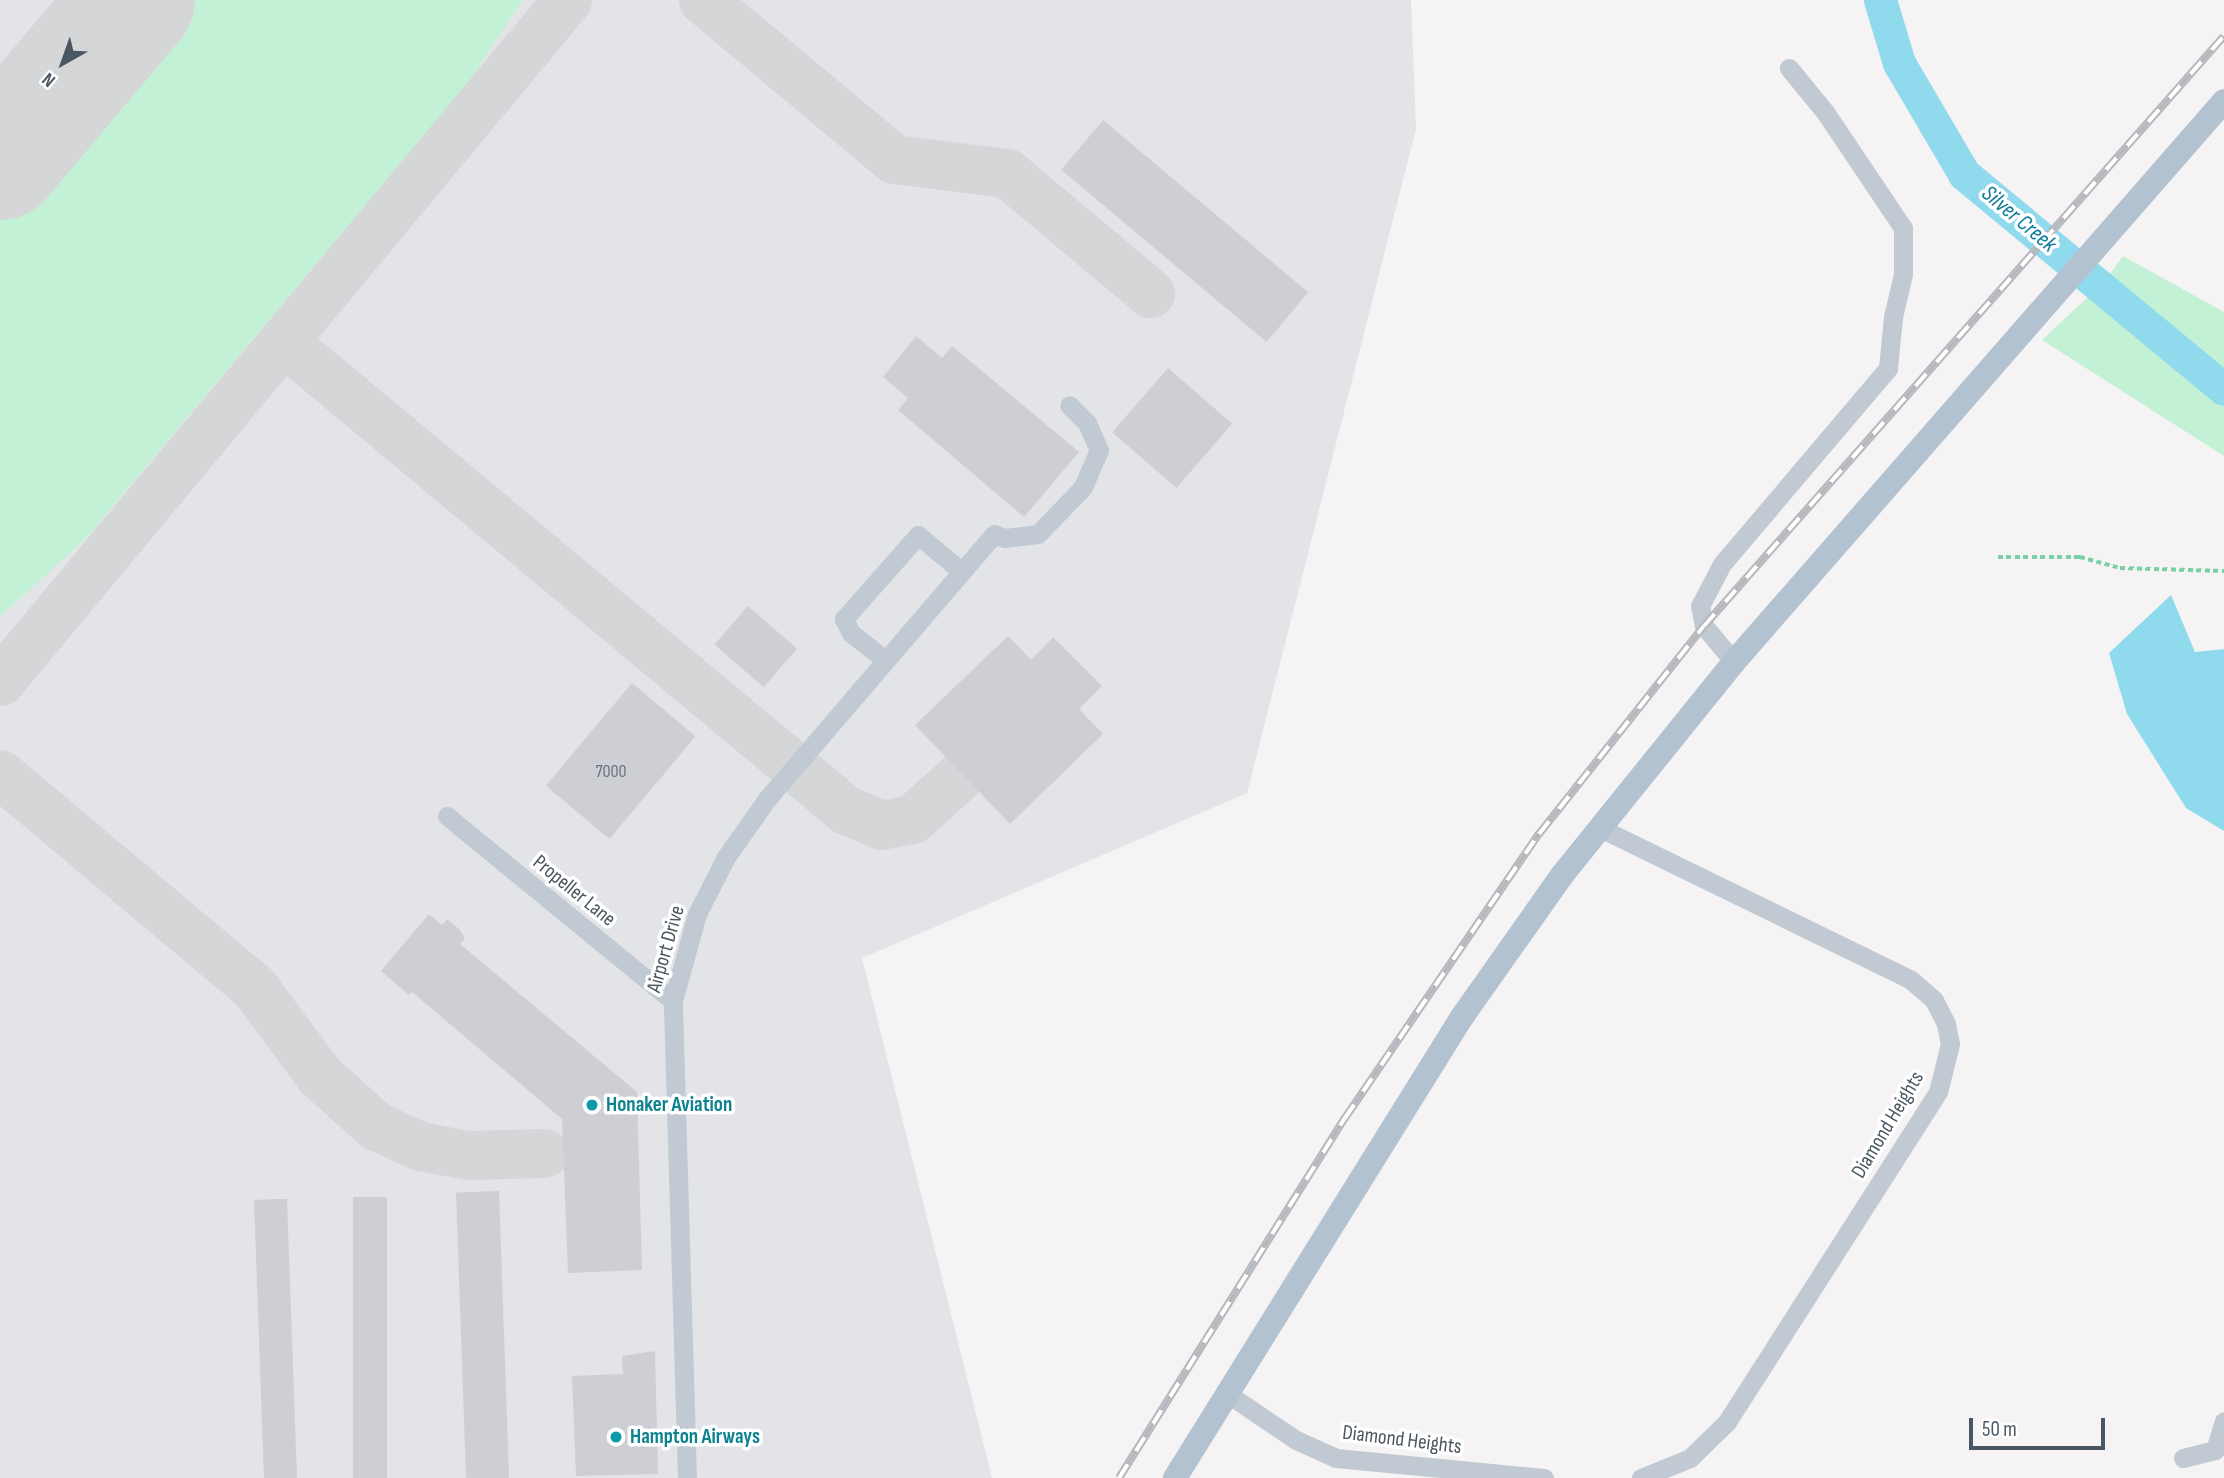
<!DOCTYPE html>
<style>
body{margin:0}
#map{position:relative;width:2224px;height:1478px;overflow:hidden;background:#f5f3f3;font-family:"Sofia Sans Condensed",sans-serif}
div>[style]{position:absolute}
.airport>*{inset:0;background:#e2e4e7}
.green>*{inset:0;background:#c3f1d5}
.water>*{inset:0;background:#90daee}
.river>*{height:33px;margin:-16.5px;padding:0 16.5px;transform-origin:16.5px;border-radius:16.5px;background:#90daee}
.taxiway>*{height:49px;margin:-24.5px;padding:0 24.5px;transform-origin:24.5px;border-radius:24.5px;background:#d5d6d8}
.runway>*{height:122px;margin:-61px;padding:0 61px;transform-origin:61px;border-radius:61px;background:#d5d6d8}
.building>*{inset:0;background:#cdcfd5;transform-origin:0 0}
.path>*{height:3.5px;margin-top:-1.75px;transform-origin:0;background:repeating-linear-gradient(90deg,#7ad0a6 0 5px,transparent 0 8.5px)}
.minor>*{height:19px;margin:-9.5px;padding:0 9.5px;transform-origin:9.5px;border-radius:9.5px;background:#c1cad2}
.major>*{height:24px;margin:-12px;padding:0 12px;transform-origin:12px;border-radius:12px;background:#b3c2d1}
.rail>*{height:8px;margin-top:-4px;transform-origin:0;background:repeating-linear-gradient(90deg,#fff 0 16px,#b5b8bd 0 32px);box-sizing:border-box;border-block:2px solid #b5b8bd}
.dots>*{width:19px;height:19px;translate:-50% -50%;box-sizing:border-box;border:4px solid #fff;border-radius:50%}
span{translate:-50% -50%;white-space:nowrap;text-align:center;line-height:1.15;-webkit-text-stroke:7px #fff;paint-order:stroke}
.number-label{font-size:18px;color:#6b747e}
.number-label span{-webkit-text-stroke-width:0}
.street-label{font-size:21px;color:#4a5661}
.culture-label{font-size:21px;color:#0d838f;font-weight:700}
.left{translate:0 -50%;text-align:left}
.water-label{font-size:23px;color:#0c7c9b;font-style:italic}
.north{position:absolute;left:28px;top:28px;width:70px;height:70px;-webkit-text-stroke:5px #fff;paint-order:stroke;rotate:220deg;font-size:19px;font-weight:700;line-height:28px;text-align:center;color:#4a5661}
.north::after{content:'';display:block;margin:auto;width:24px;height:32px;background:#4a5661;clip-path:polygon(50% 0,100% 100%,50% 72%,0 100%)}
.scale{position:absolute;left:1969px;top:1418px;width:136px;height:32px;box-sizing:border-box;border:4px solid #4a5661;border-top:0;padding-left:9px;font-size:21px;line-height:24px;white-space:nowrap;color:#4a5661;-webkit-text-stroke:5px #fff;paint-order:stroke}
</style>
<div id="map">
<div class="airport">
<div style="clip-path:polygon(0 0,1411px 0,1416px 129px,1247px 793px,862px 958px,992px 1478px,0 1478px)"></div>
</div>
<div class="green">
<div style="clip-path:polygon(185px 0,522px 0,472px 78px,126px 490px,87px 537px,0 617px,0 221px)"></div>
<div style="clip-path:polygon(2123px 256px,2224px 312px,2224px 456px,2042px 340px,2104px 282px)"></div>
</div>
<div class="water">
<div style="clip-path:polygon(2171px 595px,2195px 652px,2224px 649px,2224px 831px,2186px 808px,2127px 714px,2109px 653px)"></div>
</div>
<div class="river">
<div style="left:1880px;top:0;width:66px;rotate:73.2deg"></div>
<div style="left:1899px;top:63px;width:129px;rotate:59.6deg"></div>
<div style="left:1964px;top:174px;width:337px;rotate:39.6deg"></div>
</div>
<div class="taxiway">
<div style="left:703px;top:0;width:249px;rotate:39.8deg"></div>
<div style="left:894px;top:159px;width:114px;rotate:7.1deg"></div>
<div style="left:1007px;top:173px;width:187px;rotate:40deg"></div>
<div style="left:283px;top:341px;width:733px;rotate:39.8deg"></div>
<div style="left:846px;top:810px;width:38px;rotate:23deg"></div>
<div style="left:881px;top:825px;width:32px;rotate:-11deg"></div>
<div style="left:912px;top:819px;width:67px;rotate:-42deg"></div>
<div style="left:0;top:681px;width:886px;rotate:-50.22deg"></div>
<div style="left:0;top:774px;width:331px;rotate:40deg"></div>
<div style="left:254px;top:987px;width:109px;rotate:53.5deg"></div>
<div style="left:319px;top:1075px;width:76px;rotate:41.8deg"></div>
<div style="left:376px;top:1126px;width:48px;rotate:24.4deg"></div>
<div style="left:420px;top:1146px;width:48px;rotate:10.8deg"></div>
<div style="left:467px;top:1155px;width:77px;rotate:-1.5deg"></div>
</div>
<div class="runway">
<div style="left:0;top:159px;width:208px;rotate:-49.9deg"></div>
</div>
<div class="building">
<div style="left:1103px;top:120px;width:268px;height:65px;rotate:40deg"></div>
<div style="clip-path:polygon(916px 336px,942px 358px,952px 346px,1079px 452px,1024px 517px,898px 410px,908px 398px,883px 377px)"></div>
<div style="left:1168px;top:368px;width:85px;height:85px;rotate:41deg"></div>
<div style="left:748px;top:606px;width:65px;height:51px;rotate:41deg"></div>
<div style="clip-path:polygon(1008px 636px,1031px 660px,1053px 637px,1102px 686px,1079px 709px,1103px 734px,1010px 824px,915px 725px)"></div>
<div style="left:632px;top:683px;width:83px;height:134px;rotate:40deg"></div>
<div style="clip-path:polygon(429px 914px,442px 925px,447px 919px,459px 929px,465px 938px,460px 944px,637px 1092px,642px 1270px,568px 1273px,562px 1119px,412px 992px,409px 995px,381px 971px)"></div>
<div style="left:499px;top:1191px;width:287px;height:43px;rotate:88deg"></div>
<div style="left:353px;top:1197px;width:34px;height:281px"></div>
<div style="clip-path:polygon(277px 1199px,287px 1199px,297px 1478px,264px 1478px,254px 1200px)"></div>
<div style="clip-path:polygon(655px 1351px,658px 1474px,576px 1476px,572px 1376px,623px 1374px,622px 1356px)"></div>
</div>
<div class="path">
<div style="left:1998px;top:557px;width:82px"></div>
<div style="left:2080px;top:557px;width:41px;rotate:15.4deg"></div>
<div style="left:2120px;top:568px;width:104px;rotate:1.7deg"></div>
</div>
<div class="minor">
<div style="left:884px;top:659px;width:42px;rotate:-141.8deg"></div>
<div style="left:851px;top:633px;width:16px;rotate:-117deg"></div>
<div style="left:844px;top:619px;width:112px;rotate:-48.6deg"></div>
<div style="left:918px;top:535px;width:56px;rotate:39.9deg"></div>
<div style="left:1734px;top:662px;width:47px;rotate:-129.8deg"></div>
<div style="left:1704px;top:626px;width:20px;rotate:-101deg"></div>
<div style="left:1700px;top:606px;width:47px;rotate:-62.4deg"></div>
<div style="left:1722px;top:564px;width:257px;rotate:-49.7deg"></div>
<div style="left:1888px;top:368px;width:51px;rotate:-84.4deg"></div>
<div style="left:1893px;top:317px;width:44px;rotate:-76.9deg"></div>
<div style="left:1903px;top:274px;width:46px;rotate:-90deg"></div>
<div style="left:1903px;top:228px;width:140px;rotate:-123.9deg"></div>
<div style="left:1825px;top:112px;width:57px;rotate:-129.3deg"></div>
<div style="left:447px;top:816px;width:292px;rotate:39.3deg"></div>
<div style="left:1600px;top:828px;width:346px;rotate:26deg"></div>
<div style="left:1911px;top:980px;width:30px;rotate:41deg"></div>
<div style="left:1934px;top:1000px;width:27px;rotate:63deg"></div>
<div style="left:1946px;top:1024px;width:20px;rotate:79deg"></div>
<div style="left:1950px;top:1044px;width:49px;rotate:104deg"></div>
<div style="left:1938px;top:1092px;width:392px;rotate:122.6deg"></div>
<div style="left:1727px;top:1422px;width:52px;rotate:135.8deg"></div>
<div style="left:1690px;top:1458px;width:53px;rotate:157.8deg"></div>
<div style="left:1228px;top:1394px;width:82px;rotate:34.1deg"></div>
<div style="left:1296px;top:1440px;width:44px;rotate:24.2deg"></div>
<div style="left:1336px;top:1458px;width:209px;rotate:5.5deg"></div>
<div style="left:2183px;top:1458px;width:33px;rotate:-14deg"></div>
<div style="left:2215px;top:1450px;width:30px;rotate:-73deg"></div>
<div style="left:687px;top:1478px;width:477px;rotate:-91.7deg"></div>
<div style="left:673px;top:1001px;width:90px;rotate:-74.6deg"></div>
<div style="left:697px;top:914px;width:64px;rotate:-63deg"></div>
<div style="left:726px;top:857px;width:71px;rotate:-54.7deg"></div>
<div style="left:767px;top:799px;width:349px;rotate:-49.4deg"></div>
<div style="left:994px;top:534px;width:12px;rotate:20deg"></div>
<div style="left:1005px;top:538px;width:33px;rotate:-7deg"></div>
<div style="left:1038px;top:534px;width:65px;rotate:-46.2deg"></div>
<div style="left:1083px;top:487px;width:40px;rotate:-66.6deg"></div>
<div style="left:1099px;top:450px;width:30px;rotate:-114deg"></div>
<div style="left:1087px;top:423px;width:25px;rotate:-135deg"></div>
</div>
<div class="major">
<div style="left:1175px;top:1478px;width:543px;rotate:-58.1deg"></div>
<div style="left:1462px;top:1017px;width:175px;rotate:-54.8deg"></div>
<div style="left:1563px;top:874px;width:272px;rotate:-51.1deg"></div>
<div style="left:1734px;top:662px;width:745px;rotate:-48.86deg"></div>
</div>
<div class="rail">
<div style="left:1119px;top:1478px;width:425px;rotate:-57.9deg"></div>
<div style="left:1345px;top:1118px;width:344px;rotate:-55.7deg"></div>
<div style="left:1539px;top:834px;width:265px;rotate:-51.6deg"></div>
<div style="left:1704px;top:626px;width:786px;rotate:-48.61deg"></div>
</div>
<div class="dots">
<div style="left:592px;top:1105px;background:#0f9aa8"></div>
<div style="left:616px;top:1437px;background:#0f9aa8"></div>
</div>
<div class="number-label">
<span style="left:611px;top:772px">7000</span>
</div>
<div class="street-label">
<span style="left:574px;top:891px;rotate:39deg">Propeller Lane</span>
<span style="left:666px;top:949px;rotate:-74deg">Airport Drive</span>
<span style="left:1888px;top:1125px;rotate:-59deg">Diamond Heights</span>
<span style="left:1402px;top:1440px;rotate:7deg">Diamond Heights</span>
</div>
<div class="culture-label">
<span class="left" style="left:606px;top:1105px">Honaker Aviation</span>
<span class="left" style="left:630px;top:1437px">Hampton Airways</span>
</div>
<div class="water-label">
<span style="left:2019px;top:219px;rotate:40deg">Silver Creek</span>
</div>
<div class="north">N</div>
<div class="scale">50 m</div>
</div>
